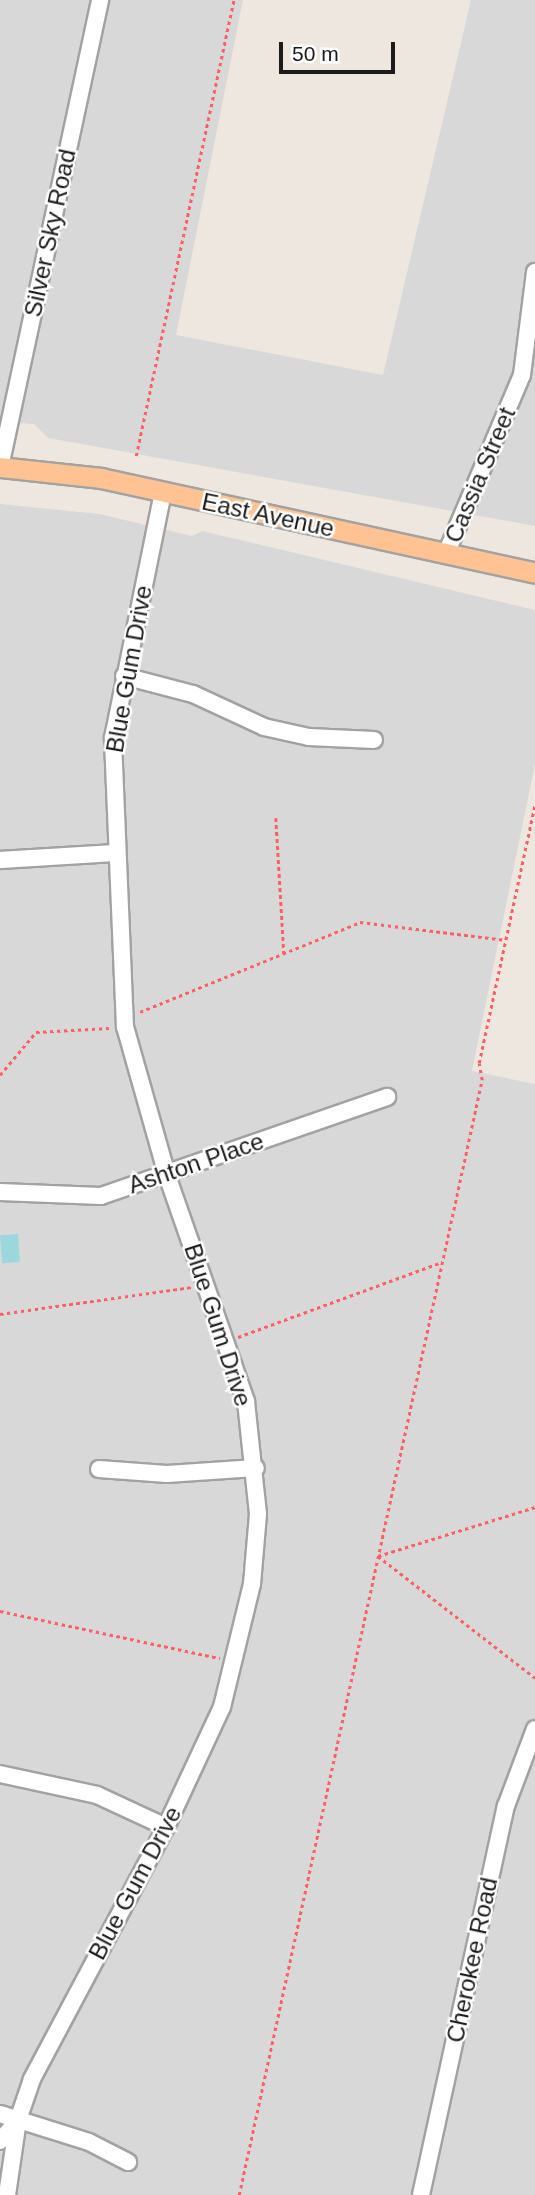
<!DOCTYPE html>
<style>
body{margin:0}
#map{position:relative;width:535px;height:2195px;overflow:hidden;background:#ede7e0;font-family:Arial,sans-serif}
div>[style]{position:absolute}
.residential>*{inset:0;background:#d9d8d8}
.water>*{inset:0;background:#9dd7de;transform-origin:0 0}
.path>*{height:2.5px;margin-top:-1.25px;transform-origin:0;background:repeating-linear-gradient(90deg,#ff5f63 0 3.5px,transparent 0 7px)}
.roads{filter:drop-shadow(2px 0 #a2a2a2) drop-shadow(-2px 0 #a2a2a2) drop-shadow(0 2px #a2a2a2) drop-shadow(0 -2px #a2a2a2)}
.minor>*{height:16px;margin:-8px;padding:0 8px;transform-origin:8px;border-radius:8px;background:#fff}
.major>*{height:19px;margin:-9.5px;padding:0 9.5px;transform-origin:9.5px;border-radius:9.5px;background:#ffc393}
span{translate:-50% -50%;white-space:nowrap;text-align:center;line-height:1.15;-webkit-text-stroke:5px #fff;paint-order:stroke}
.street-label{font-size:24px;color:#1b1b1b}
.scale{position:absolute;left:279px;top:42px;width:116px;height:32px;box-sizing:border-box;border:4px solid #1b1b1b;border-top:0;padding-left:9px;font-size:21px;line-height:24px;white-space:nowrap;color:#1b1b1b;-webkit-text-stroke:5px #fff;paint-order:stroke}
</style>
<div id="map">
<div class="residential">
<div style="clip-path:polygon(0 0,243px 0,176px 335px,383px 375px,471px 0,535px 0,535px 526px,48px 438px,34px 424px,0 422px)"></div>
<div style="clip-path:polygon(0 504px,100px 514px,192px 536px,202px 531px,535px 610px,535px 764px,472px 1071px,535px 1084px,535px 2195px,0 2195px)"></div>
</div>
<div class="water">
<div style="left:18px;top:1234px;width:28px;height:18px;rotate:86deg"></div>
</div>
<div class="path">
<div style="left:136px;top:456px;width:466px;rotate:-77.9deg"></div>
<div style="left:276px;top:818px;width:135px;rotate:86.6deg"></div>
<div style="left:140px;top:1012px;width:238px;rotate:-22.2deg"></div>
<div style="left:360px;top:922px;width:147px;rotate:7deg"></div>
<div style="left:0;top:1075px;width:56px;rotate:-50.1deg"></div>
<div style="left:36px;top:1032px;width:73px;rotate:-3.1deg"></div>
<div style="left:0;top:1314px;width:193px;rotate:-8deg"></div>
<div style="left:238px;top:1337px;width:217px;rotate:-20.2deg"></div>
<div style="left:378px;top:1556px;width:199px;rotate:37.8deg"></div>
<div style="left:378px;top:1556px;width:164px;rotate:-17.3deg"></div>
<div style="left:0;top:1611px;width:225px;rotate:12.1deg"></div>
<div style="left:239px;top:2195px;width:1141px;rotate:-77.71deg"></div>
<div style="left:482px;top:1080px;width:17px;rotate:-100deg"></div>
<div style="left:479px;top:1063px;width:264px;rotate:-77.8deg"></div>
</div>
<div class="roads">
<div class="minor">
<div style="left:0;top:467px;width:478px;rotate:-77.9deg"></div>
<div style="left:446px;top:554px;width:194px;rotate:-67deg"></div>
<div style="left:522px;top:375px;width:104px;rotate:-82.8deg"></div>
<div style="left:124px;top:676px;width:71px;rotate:14.6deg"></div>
<div style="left:193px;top:694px;width:78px;rotate:24.9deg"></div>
<div style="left:264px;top:727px;width:46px;rotate:12.5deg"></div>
<div style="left:309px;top:737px;width:65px;rotate:2.6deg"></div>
<div style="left:0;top:860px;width:115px;rotate:-3.5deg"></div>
<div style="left:0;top:1192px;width:101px;rotate:2.3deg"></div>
<div style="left:101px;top:1196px;width:303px;rotate:-19.1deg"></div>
<div style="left:99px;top:1469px;width:68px;rotate:4.2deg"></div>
<div style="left:167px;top:1474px;width:89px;rotate:-3.9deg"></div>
<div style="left:0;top:1774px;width:99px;rotate:12.2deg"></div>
<div style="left:97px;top:1795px;width:76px;rotate:24.9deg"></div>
<div style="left:0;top:2114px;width:93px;rotate:17.5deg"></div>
<div style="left:89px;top:2142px;width:44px;rotate:27.1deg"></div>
<div style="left:0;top:2141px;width:28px;rotate:-49deg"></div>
<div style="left:7px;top:2195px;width:76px;rotate:-81.7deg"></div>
<div style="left:18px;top:2120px;width:43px;rotate:-71.1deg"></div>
<div style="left:32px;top:2079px;width:285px;rotate:-62deg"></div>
<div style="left:166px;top:1827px;width:132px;rotate:-65deg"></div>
<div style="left:222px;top:1707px;width:127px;rotate:-76.3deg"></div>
<div style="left:252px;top:1584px;width:70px;rotate:-85.1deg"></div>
<div style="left:258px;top:1514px;width:114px;rotate:-96.1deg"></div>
<div style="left:246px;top:1401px;width:239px;rotate:-109.3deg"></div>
<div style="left:167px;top:1175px;width:154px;rotate:-105.8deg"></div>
<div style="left:125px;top:1027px;width:289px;rotate:-92.4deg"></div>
<div style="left:113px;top:738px;width:251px;rotate:-78.5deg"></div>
<div style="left:421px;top:2195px;width:398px;rotate:-77.7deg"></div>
<div style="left:506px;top:1806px;width:82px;rotate:-69.4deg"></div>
</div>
<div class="major">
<div style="left:0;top:467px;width:102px;rotate:6.2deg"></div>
<div style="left:101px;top:478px;width:444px;rotate:12.3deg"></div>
</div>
</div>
<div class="street-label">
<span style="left:50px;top:233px;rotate:-78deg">Silver Sky Road</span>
<span style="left:480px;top:475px;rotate:-67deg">Cassia Street</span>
<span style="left:268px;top:515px;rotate:12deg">East Avenue</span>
<span style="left:129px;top:669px;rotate:-80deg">Blue Gum Drive</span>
<span style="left:196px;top:1163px;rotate:-19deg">Ashton Place</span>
<span style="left:218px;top:1325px;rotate:72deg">Blue Gum Drive</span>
<span style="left:135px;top:1883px;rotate:-62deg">Blue Gum Drive</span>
<span style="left:472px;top:1960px;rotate:-78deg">Cherokee Road</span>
</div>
<div class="scale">50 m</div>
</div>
